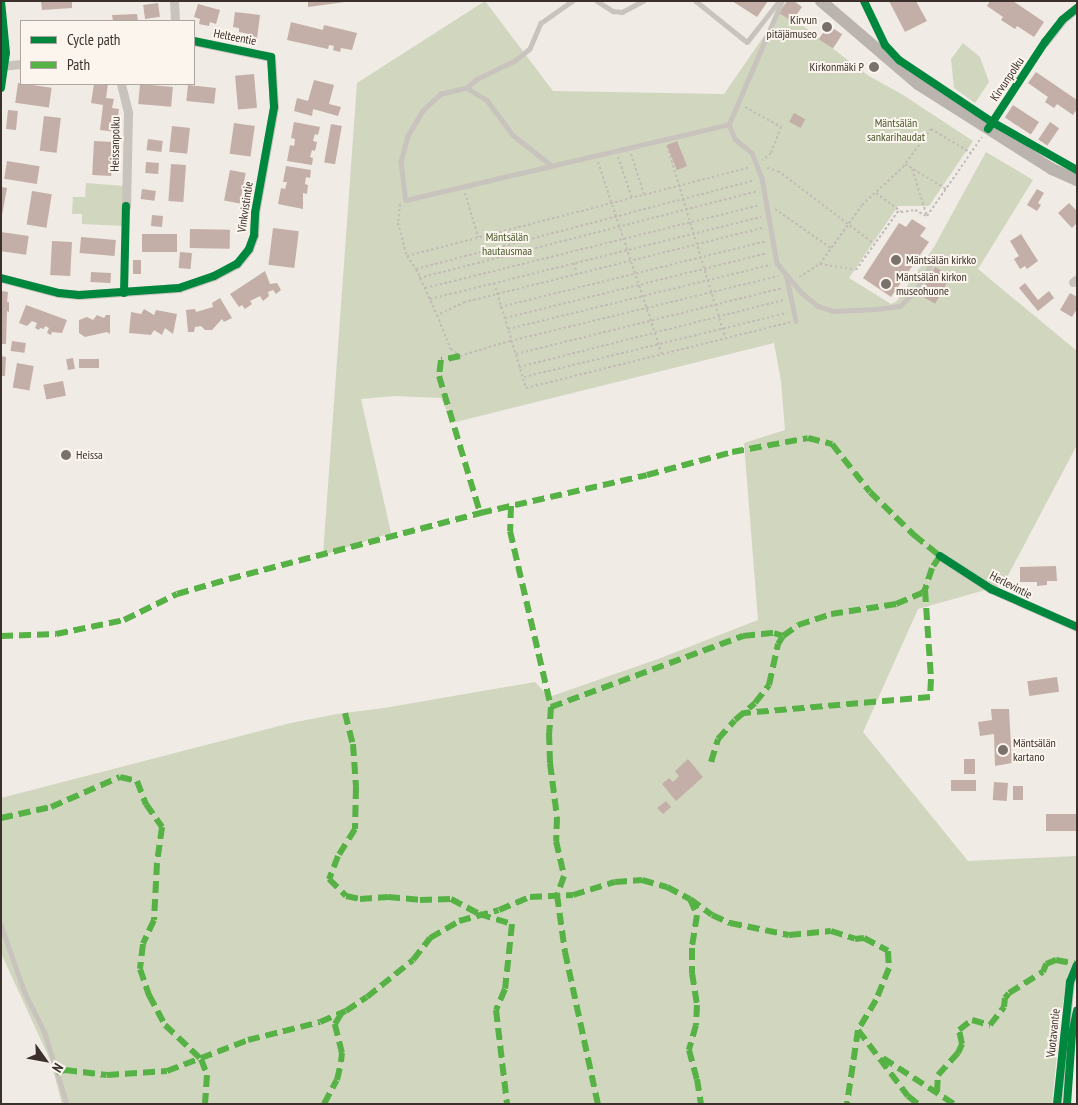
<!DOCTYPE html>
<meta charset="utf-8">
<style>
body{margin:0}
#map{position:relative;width:1078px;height:1105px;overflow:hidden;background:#f0ebe5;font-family:"PT Sans Narrow",sans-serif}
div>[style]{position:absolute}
.green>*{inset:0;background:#d1d6bf}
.building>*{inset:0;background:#c3afa7;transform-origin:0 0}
.path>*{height:2px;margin-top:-1px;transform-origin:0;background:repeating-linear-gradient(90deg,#c2bbb6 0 2.5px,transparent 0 5px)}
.lane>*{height:4.5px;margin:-2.25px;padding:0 2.25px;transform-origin:2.25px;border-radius:2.25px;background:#c9c3be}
.street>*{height:9px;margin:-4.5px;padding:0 4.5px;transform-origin:4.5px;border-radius:4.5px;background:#c9c3be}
.secondary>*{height:12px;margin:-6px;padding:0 6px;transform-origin:6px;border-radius:6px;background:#bab3ae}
.quiet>*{height:6px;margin-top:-3px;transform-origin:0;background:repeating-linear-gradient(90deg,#57b246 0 12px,transparent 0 18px)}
.cycleway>*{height:8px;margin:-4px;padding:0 4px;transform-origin:4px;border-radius:4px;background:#00873e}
.dots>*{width:14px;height:14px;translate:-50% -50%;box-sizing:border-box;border:2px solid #fbf5ee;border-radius:50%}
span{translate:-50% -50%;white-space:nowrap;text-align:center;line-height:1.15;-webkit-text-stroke:4px #fbf5ee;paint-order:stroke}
.poi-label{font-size:12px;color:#3b302b}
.right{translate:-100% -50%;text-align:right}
.left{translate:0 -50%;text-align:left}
.street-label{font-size:12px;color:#3b302b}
.park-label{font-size:12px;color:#4a5a2e}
.frame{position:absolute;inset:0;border:2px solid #3b302b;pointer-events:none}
.legend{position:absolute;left:20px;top:20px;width:175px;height:65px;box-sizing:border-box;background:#fbf5ee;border:1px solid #aea6a0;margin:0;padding:6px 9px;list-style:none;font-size:15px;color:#3b302b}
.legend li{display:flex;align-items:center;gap:10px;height:25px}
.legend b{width:25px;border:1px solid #aea6a0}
.north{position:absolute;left:20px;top:1035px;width:50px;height:50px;-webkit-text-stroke:4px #fbf5ee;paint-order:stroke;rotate:122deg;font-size:14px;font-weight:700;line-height:20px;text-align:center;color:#3b302b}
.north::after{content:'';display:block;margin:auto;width:18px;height:22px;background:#3b302b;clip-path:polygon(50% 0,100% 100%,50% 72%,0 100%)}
</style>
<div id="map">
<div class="green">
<div style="clip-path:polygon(485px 1px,553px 91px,724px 94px,782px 10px,869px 76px,903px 95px,973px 141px,929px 206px,898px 206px,849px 278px,891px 304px,897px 301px,934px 247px,986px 152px,1033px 180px,978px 269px,1077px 351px,1077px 445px,1003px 585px,918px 609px,863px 732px,968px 861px,1077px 856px,1077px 957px,1067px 982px,1061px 1013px,1052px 1104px,62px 1104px,51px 1062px,1px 953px,1px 798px,291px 723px,337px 714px,384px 708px,535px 682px,549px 697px,658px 659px,758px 620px,744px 443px,785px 430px,781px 381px,774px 343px,452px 423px,441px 398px,394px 396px,361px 399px,391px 533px,323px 555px,357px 83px)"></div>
<div style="clip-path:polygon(963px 43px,980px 57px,989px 82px,975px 103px,954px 88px,951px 59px)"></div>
<div style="clip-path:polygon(86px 183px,124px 186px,123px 226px,82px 224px,82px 214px,72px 214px,73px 197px,85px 197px)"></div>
</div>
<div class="building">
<div style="clip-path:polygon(41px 1px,72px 1px,72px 8px,42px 10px)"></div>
<div style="clip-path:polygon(308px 1px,345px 1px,345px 2px,308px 7px)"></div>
<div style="clip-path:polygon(732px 1px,768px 1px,757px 17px)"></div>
<div style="clip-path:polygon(787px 1px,794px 1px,802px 7px,792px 21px,779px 13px)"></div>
<div style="clip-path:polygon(889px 1px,916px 1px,927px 21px,905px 32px)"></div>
<div style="clip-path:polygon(990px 1px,1013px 1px,1044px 22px,1034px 37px,1017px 26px,1015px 29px,1001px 20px,1003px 17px,987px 6px)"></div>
<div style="left:158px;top:3px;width:14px;height:15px;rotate:82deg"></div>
<div style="clip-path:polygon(198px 4px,220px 10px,216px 24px,210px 22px,209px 26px,199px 24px,200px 19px,194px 17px)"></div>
<div style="clip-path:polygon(235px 12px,260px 15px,257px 39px,248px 38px,249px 34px,239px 32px,239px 28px,233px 27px)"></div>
<div style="clip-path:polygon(137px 14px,138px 21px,113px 21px,112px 15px)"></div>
<div style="clip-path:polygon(291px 22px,323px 30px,324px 25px,357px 33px,352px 50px,341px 48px,340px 52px,333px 50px,334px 46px,329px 45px,328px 49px,287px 40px)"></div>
<div style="left:828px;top:25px;width:17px;height:17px;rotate:33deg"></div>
<div style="clip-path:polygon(1036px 72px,1077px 100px,1077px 109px,1073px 115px,1057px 104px,1054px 108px,1045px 102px,1048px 97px,1028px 83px)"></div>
<div style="left:254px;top:74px;width:34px;height:19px;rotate:85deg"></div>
<div style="clip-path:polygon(314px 80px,334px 85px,329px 104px,341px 107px,338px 116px,313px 109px,312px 116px,294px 111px,297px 98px,308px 101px)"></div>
<div style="left:18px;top:83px;width:34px;height:20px;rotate:8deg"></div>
<div style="clip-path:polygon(94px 84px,108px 84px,106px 98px,114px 99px,112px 108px,119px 109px,116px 132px,100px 130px,103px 105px,91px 103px)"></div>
<div style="left:140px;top:84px;width:33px;height:20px;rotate:5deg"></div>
<div style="left:188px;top:85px;width:28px;height:16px;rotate:6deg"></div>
<div style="left:1013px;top:105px;width:31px;height:15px;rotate:33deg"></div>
<div style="left:8px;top:110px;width:10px;height:19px;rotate:6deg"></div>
<div style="left:794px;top:113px;width:13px;height:10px;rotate:29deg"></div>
<div style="left:44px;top:116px;width:17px;height:35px;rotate:7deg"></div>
<div style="clip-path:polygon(294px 122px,320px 127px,318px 135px,315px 134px,313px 141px,317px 142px,315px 151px,312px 150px,310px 157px,313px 158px,312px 165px,287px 161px,290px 145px,294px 146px,295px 139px,291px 138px)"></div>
<div style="left:1050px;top:122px;width:11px;height:21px;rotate:34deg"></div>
<div style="left:234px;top:123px;width:21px;height:31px;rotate:8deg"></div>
<div style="left:331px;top:124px;width:11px;height:39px;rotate:10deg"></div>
<div style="left:172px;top:126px;width:18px;height:26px;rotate:6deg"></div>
<div style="left:148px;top:139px;width:15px;height:11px;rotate:8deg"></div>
<div style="left:94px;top:141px;width:19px;height:34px;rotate:3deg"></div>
<div style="left:677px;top:141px;width:27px;height:11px;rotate:68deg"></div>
<div style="left:7px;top:161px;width:33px;height:18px;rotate:9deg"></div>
<div style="left:146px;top:162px;width:13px;height:11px;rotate:4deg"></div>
<div style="left:171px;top:164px;width:15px;height:37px;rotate:4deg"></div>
<div style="clip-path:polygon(286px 166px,311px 170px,310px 178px,306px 177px,305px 184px,308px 185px,307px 194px,303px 193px,303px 209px,278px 204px,281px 188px,285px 189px,287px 182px,283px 182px)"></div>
<div style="left:230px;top:170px;width:16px;height:31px;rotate:11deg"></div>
<div style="clip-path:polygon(1px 187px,7px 188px,2px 215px,1px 215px)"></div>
<div style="left:142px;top:189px;width:14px;height:10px;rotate:8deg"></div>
<div style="clip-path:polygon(1037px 189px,1044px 193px,1038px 203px,1041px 205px,1037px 211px,1027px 205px)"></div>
<div style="left:32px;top:191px;width:20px;height:34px;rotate:9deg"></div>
<div style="clip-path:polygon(1069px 203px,1077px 211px,1077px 223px,1072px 228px,1058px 213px)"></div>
<div style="left:152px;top:215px;width:11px;height:11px;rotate:5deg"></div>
<div style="clip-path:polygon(912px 219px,926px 228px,920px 236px,929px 242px,891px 297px,863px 278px,899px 223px,906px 227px)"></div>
<div style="left:273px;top:228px;width:26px;height:37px;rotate:7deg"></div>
<div style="left:190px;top:229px;width:40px;height:19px;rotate:1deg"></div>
<div style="left:1px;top:232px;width:28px;height:19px;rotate:8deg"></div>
<div style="left:177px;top:234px;width:18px;height:35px;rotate:90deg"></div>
<div style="clip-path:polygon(1021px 234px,1038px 261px,1027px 269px,1025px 266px,1020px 269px,1014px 259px,1019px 256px,1010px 241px)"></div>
<div style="left:81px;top:237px;width:35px;height:16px;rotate:5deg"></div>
<div style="left:52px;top:241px;width:20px;height:34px;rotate:3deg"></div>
<div style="left:180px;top:252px;width:12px;height:16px;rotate:5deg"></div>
<div style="left:133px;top:260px;width:8px;height:14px"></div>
<div style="left:935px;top:267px;width:18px;height:32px;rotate:29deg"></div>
<div style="clip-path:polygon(265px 271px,270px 284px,277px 283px,281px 290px,276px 294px,273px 290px,268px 292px,269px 296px,263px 301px,260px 296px,250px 301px,252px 304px,245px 309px,242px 305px,239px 307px,230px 294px)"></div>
<div style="left:91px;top:272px;width:20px;height:10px;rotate:3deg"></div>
<div style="clip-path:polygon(1025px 283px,1038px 300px,1049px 291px,1054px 298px,1038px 311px,1019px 288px)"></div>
<div style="clip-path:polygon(1px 291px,8px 292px,7px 302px,9px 302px,9px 312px,7px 311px,6px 344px,1px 344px)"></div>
<div style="clip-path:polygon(1070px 293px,1077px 297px,1077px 309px,1072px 317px,1060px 310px)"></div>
<div style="clip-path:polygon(220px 298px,232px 318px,224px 322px,222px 319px,212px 330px,205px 330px,201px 326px,195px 327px,194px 332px,188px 332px,186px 310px,195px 309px,196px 312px,213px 307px,212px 303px)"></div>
<div style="clip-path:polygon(26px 305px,67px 320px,62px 333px,52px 332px,51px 335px,47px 333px,49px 328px,45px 326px,44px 329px,40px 328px,39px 330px,35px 328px,37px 323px,32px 321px,27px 326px,19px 323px)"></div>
<div style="clip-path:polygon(144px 309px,154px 315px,156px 310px,177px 314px,173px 334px,165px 328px,162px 335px,154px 330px,151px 335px,129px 333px,131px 312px,141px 314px)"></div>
<div style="clip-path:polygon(97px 315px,104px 318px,106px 315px,110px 315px,110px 334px,107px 332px,85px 337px,79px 333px,79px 320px,87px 317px,93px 320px)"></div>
<div style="left:12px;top:341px;width:14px;height:10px;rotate:8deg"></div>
<div style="clip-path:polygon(1px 356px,6px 357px,5px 376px,1px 376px)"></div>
<div style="left:73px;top:358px;width:11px;height:7px;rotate:80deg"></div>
<div style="left:79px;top:359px;width:20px;height:9px"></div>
<div style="left:17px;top:363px;width:17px;height:25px;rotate:10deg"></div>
<div style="left:63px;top:381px;width:15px;height:20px;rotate:79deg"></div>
<div style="clip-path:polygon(1056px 566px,1057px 581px,1047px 581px,1047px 585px,1037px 586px,1037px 582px,1020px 582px,1020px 567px)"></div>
<div style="left:1057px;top:677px;width:15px;height:30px;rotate:82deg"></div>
<div style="clip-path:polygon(991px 709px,1009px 709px,1012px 763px,995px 766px,994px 734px,980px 736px,978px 722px,992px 720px)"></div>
<div style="clip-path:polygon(688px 759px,703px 777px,676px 801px,662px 784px,669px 778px,673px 782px,679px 776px,675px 771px)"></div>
<div style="left:964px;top:759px;width:11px;height:15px"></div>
<div style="left:976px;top:780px;width:11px;height:25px;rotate:90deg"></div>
<div style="left:994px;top:782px;width:14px;height:18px;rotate:4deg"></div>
<div style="left:1013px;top:786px;width:10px;height:14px"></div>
<div style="clip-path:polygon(666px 801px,671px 807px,663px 814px,657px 808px)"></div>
<div style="left:1046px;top:814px;width:31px;height:17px"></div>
</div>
<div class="path">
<div style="left:745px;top:107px;width:41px;rotate:29.1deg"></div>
<div style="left:781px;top:127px;width:28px;rotate:111deg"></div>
<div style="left:771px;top:153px;width:11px;rotate:139deg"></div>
<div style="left:667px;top:146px;width:200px;rotate:73.1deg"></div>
<div style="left:631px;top:154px;width:42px;rotate:72deg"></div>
<div style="left:618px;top:157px;width:43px;rotate:71.1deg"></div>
<div style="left:598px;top:162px;width:202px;rotate:71.6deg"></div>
<div style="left:905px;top:164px;width:48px;rotate:31.4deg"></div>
<div style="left:767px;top:168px;width:11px;rotate:15deg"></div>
<div style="left:778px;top:171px;width:121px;rotate:37.2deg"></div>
<div style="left:912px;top:169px;width:49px;rotate:72.3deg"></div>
<div style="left:465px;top:193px;width:46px;rotate:73.5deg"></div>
<div style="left:876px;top:193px;width:31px;rotate:37deg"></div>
<div style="left:901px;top:212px;width:14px;rotate:-8deg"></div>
<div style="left:915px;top:210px;width:13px;rotate:27deg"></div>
<div style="left:400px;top:204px;width:19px;rotate:96deg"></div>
<div style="left:398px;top:223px;width:34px;rotate:75deg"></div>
<div style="left:407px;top:256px;width:16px;rotate:55deg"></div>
<div style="left:416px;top:269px;width:51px;rotate:65.5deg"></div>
<div style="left:775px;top:209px;width:68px;rotate:34.9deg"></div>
<div style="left:927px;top:216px;width:96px;rotate:-55.2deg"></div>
<div style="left:762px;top:228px;width:306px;rotate:166deg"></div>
<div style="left:465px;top:302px;width:31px;rotate:155deg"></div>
<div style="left:437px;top:315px;width:37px;rotate:68deg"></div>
<div style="left:451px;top:349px;width:11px;rotate:38deg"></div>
<div style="left:460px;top:356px;width:52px;rotate:-16.7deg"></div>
<div style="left:510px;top:341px;width:276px;rotate:-13.6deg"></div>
<div style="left:407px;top:256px;width:354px;rotate:-14.5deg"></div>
<div style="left:574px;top:263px;width:11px;rotate:75deg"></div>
<div style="left:820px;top:264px;width:36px;rotate:9deg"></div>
<div style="left:856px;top:270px;width:74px;rotate:-54.4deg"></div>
<div style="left:416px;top:269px;width:350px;rotate:-14.7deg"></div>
<div style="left:799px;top:277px;width:25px;rotate:-32deg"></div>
<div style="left:820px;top:264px;width:72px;rotate:-54.6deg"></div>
<div style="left:862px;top:205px;width:56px;rotate:-42.8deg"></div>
<div style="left:903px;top:167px;width:47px;rotate:-53.6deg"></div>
<div style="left:931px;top:129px;width:47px;rotate:31deg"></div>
<div style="left:419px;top:278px;width:349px;rotate:-14.4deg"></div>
<div style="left:494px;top:283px;width:110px;rotate:73.1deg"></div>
<div style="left:526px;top:388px;width:272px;rotate:-14deg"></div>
<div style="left:425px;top:288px;width:345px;rotate:-13.9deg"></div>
<div style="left:430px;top:299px;width:341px;rotate:-13.9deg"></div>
<div style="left:500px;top:307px;width:274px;rotate:-13.9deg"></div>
<div style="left:505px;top:318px;width:270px;rotate:-13.9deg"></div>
<div style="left:508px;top:329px;width:270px;rotate:-13.7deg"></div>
<div style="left:516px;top:354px;width:275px;rotate:-13.9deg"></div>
<div style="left:519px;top:367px;width:273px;rotate:-14.2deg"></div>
<div style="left:524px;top:377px;width:270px;rotate:-13.7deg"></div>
</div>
<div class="lane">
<div style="left:573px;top:1px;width:39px;rotate:145deg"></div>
<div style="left:541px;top:23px;width:28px;rotate:113deg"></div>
<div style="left:530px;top:49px;width:19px;rotate:141deg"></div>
<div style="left:515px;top:61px;width:43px;rotate:154deg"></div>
<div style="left:476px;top:80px;width:12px;rotate:138deg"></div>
<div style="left:467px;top:88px;width:27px;rotate:167deg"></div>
<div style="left:441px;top:94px;width:25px;rotate:137deg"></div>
<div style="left:423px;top:111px;width:29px;rotate:121deg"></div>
<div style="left:408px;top:136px;width:27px;rotate:105deg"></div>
<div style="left:401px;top:162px;width:38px;rotate:83deg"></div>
<div style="left:406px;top:200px;width:332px;rotate:-13.2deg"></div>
<div style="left:729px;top:124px;width:134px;rotate:-66.7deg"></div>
<div style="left:597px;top:1px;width:19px;rotate:32deg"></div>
<div style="left:613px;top:11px;width:9px;rotate:6deg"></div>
<div style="left:622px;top:12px;width:24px;rotate:-28deg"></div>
<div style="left:696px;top:1px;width:65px;rotate:38.8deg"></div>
<div style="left:747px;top:42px;width:52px;rotate:-52deg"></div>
<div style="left:467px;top:88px;width:23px;rotate:31deg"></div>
<div style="left:487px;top:100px;width:44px;rotate:53.4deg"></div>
<div style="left:513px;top:135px;width:48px;rotate:38.3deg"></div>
<div style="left:729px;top:124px;width:16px;rotate:68deg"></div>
<div style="left:735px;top:139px;width:22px;rotate:39deg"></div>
<div style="left:752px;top:153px;width:27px;rotate:68deg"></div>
<div style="left:762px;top:178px;width:86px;rotate:80deg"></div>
<div style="left:777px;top:263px;width:14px;rotate:51deg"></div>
<div style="left:786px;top:274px;width:48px;rotate:78deg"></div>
<div style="left:787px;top:275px;width:23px;rotate:50deg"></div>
<div style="left:802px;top:293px;width:21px;rotate:39deg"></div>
<div style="left:818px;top:306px;width:16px;rotate:18deg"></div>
<div style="left:833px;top:311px;width:43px;rotate:-2.7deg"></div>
<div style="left:876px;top:309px;width:24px;rotate:-7deg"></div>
<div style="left:900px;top:306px;width:23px;rotate:-45deg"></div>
<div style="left:916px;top:290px;width:34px;rotate:-60deg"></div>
<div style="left:1px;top:925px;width:72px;rotate:70.6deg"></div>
<div style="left:25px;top:993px;width:45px;rotate:63.4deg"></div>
<div style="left:45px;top:1033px;width:74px;rotate:72.8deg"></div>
</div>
<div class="street">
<div style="left:174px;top:1px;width:20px;rotate:87deg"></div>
<div style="left:1045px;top:42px;width:28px;rotate:-52deg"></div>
<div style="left:1062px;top:20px;width:19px;rotate:-39deg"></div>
<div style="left:1px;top:66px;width:20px;rotate:-6deg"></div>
<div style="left:121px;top:84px;width:30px;rotate:76deg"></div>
<div style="left:128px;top:113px;width:93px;rotate:91.2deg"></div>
<div style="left:1px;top:278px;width:60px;rotate:14.5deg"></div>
<div style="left:59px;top:293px;width:20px;rotate:6deg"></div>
<div style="left:79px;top:295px;width:100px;rotate:-4deg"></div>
<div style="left:179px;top:288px;width:37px;rotate:-19deg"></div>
<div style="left:214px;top:276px;width:26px;rotate:-28deg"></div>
<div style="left:237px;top:264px;width:19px;rotate:-51deg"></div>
<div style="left:249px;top:249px;width:15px;rotate:-70deg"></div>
<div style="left:254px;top:235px;width:22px;rotate:-87deg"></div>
<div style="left:255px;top:213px;width:108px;rotate:-79.8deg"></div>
<div style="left:274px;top:107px;width:50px;rotate:-93.4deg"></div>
<div style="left:271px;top:57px;width:79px;rotate:-168.3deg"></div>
<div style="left:1073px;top:282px;width:5px;rotate:-37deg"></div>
<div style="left:940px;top:556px;width:61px;rotate:32.9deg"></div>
<div style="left:991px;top:589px;width:94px;rotate:23.8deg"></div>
<div style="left:1057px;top:1104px;width:123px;rotate:-83.9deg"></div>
<div style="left:1070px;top:982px;width:18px;rotate:-68deg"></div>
</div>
<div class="secondary">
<div style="left:821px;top:1px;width:128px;rotate:40.6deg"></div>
<div style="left:918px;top:84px;width:159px;rotate:32.4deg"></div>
<div style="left:1052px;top:169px;width:27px;rotate:24deg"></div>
</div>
<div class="quiet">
<div style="left:460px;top:356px;width:19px;rotate:168deg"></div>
<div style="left:441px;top:360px;width:16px;rotate:97deg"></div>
<div style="left:439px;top:376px;width:143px;rotate:73.3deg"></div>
<div style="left:511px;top:506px;width:25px;rotate:92deg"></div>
<div style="left:510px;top:531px;width:181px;rotate:76.9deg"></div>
<div style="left:551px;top:707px;width:26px;rotate:94deg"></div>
<div style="left:549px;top:733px;width:30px;rotate:88deg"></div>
<div style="left:550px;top:763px;width:54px;rotate:82.6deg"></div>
<div style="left:557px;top:817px;width:24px;rotate:92deg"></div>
<div style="left:556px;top:841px;width:36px;rotate:77deg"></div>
<div style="left:564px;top:876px;width:20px;rotate:110deg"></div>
<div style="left:557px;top:895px;width:58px;rotate:82deg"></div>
<div style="left:565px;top:952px;width:156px;rotate:77.8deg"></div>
<div style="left:1px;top:636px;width:55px;rotate:-2.1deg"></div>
<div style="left:56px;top:634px;width:69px;rotate:-11.6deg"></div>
<div style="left:124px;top:620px;width:59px;rotate:-26.1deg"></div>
<div style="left:177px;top:594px;width:54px;rotate:-16.1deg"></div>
<div style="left:229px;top:579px;width:260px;rotate:-14.7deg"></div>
<div style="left:480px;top:513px;width:171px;rotate:-12.8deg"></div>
<div style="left:647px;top:475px;width:88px;rotate:-15.1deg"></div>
<div style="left:732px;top:452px;width:77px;rotate:-10.4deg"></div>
<div style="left:808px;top:438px;width:25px;rotate:14deg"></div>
<div style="left:832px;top:444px;width:61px;rotate:51.6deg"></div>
<div style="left:870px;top:492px;width:62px;rotate:44.3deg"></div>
<div style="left:914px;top:535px;width:33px;rotate:39deg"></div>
<div style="left:940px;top:556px;width:14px;rotate:124deg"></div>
<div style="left:932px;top:568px;width:23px;rotate:108deg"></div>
<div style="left:925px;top:590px;width:89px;rotate:86.1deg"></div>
<div style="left:931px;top:679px;width:18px;rotate:93deg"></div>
<div style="left:930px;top:697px;width:187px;rotate:175.1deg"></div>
<div style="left:551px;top:707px;width:205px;rotate:-20.3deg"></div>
<div style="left:743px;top:636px;width:31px;rotate:-6deg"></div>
<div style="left:774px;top:633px;width:9px;rotate:18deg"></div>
<div style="left:345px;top:713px;width:32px;rotate:76deg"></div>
<div style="left:353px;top:744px;width:43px;rotate:86deg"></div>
<div style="left:356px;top:787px;width:42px;rotate:91.4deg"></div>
<div style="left:355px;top:829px;width:32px;rotate:122deg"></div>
<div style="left:338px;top:856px;width:25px;rotate:111deg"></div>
<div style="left:329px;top:879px;width:24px;rotate:45deg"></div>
<div style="left:346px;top:896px;width:14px;rotate:12deg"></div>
<div style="left:360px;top:899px;width:28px;rotate:-4deg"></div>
<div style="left:388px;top:897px;width:32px;rotate:5deg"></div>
<div style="left:420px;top:900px;width:31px;rotate:-2deg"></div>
<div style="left:451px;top:899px;width:32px;rotate:28deg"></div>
<div style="left:479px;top:914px;width:34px;rotate:17deg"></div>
<div style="left:512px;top:924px;width:65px;rotate:96.1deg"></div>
<div style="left:505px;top:989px;width:23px;rotate:113deg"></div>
<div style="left:496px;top:1010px;width:95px;rotate:83.3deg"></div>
<div style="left:711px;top:762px;width:24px;rotate:-73deg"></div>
<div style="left:718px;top:739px;width:25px;rotate:-48deg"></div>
<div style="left:735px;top:720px;width:26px;rotate:-40deg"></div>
<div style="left:755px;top:703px;width:23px;rotate:-52deg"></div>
<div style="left:769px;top:685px;width:42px;rotate:-77.6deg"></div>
<div style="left:778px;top:644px;width:9px;rotate:-58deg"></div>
<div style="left:783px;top:636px;width:19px;rotate:-36deg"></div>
<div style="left:798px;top:625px;width:35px;rotate:-18deg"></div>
<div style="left:831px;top:614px;width:66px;rotate:-8.7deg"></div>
<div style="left:896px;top:604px;width:28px;rotate:-23deg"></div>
<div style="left:922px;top:593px;width:4px;rotate:-45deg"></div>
<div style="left:1px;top:818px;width:51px;rotate:-12.4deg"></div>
<div style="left:51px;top:807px;width:75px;rotate:-23.5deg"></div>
<div style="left:120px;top:777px;width:17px;rotate:13deg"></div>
<div style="left:137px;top:781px;width:25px;rotate:69deg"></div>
<div style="left:146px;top:804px;width:28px;rotate:55deg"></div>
<div style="left:162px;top:827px;width:36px;rotate:98deg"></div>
<div style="left:157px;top:863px;width:57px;rotate:93deg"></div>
<div style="left:154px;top:920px;width:26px;rotate:115deg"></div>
<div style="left:143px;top:944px;width:25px;rotate:97deg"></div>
<div style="left:140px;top:969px;width:28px;rotate:71deg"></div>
<div style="left:149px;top:995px;width:34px;rotate:62deg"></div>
<div style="left:165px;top:1025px;width:50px;rotate:43.4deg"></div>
<div style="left:201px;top:1059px;width:17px;rotate:69deg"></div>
<div style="left:207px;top:1075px;width:29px;rotate:94deg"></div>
<div style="left:690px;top:899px;width:27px;rotate:36deg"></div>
<div style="left:712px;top:915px;width:20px;rotate:24deg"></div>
<div style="left:730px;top:923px;width:60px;rotate:11.5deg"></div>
<div style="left:789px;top:935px;width:42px;rotate:-5.4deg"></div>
<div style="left:831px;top:931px;width:25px;rotate:18deg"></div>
<div style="left:855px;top:939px;width:9px;rotate:-6deg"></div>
<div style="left:864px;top:938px;width:27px;rotate:28deg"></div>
<div style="left:888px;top:951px;width:17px;rotate:87deg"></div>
<div style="left:889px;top:968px;width:35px;rotate:112deg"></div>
<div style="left:876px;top:1000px;width:35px;rotate:121deg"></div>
<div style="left:858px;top:1030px;width:75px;rotate:98.5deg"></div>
<div style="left:858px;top:1030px;width:83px;rotate:52.9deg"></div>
<div style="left:908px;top:1096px;width:13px;rotate:39deg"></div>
<div style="left:883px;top:1058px;width:85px;rotate:32.9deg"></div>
<div style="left:56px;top:1072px;width:9px;rotate:-13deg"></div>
<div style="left:65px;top:1070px;width:42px;rotate:6.8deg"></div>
<div style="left:107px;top:1075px;width:60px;rotate:-3.8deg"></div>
<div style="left:167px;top:1071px;width:87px;rotate:-20.9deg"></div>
<div style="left:248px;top:1040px;width:74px;rotate:-14deg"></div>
<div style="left:320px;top:1022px;width:28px;rotate:-23deg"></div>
<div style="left:346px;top:1011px;width:25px;rotate:-34deg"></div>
<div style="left:367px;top:997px;width:59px;rotate:-38.8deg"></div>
<div style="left:413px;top:960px;width:28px;rotate:-52deg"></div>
<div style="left:430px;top:938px;width:34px;rotate:-30deg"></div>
<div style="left:459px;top:921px;width:41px;rotate:-15.4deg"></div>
<div style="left:499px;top:910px;width:34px;rotate:-23deg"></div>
<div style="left:530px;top:897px;width:43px;rotate:-2.7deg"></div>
<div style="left:573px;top:895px;width:44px;rotate:-17.2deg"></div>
<div style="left:615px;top:882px;width:27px;rotate:-4deg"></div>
<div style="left:642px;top:880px;width:26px;rotate:16deg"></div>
<div style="left:667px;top:887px;width:26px;rotate:28deg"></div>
<div style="left:690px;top:899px;width:17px;rotate:66deg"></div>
<div style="left:697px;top:915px;width:33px;rotate:99deg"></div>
<div style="left:692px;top:948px;width:25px;rotate:90deg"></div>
<div style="left:692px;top:973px;width:32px;rotate:81deg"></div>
<div style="left:697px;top:1005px;width:20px;rotate:93deg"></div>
<div style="left:696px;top:1025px;width:26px;rotate:106deg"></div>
<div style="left:689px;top:1050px;width:30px;rotate:75deg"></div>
<div style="left:697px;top:1079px;width:25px;rotate:81deg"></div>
<div style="left:937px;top:1092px;width:17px;rotate:-87deg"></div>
<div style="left:938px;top:1075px;width:30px;rotate:-48deg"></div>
<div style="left:958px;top:1053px;width:10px;rotate:-66deg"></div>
<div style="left:962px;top:1044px;width:14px;rotate:-102deg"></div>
<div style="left:959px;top:1030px;width:16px;rotate:-38deg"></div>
<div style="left:972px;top:1020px;width:19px;rotate:16deg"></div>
<div style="left:990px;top:1025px;width:23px;rotate:-52deg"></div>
<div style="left:1004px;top:1007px;width:9px;rotate:-84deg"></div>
<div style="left:1005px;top:998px;width:6px;rotate:-51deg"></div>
<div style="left:1009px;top:993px;width:40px;rotate:-32deg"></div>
<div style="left:1043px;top:972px;width:9px;rotate:-69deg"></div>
<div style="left:1046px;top:964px;width:11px;rotate:-22deg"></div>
<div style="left:1056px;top:960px;width:21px;rotate:11deg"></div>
<div style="left:324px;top:1104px;width:27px;rotate:-62deg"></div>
<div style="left:337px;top:1080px;width:18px;rotate:-77deg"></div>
<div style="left:341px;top:1062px;width:9px;rotate:-84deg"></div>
<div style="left:342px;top:1053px;width:30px;rotate:-104deg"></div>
<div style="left:335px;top:1024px;width:12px;rotate:-59deg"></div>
</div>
<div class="cycleway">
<div style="left:864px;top:1px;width:49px;rotate:64.5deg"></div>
<div style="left:885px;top:45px;width:21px;rotate:47deg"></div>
<div style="left:899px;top:60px;width:112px;rotate:33.7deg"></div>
<div style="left:992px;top:122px;width:98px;rotate:29.5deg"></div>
<div style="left:1px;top:88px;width:35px;rotate:-82deg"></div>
<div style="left:6px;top:53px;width:52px;rotate:-95.5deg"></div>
<div style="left:988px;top:129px;width:104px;rotate:-56.8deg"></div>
<div style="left:1045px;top:42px;width:28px;rotate:-52deg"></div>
<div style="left:1062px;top:20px;width:19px;rotate:-39deg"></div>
<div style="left:1px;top:278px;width:60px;rotate:14.5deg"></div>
<div style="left:59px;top:293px;width:20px;rotate:6deg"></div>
<div style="left:79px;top:295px;width:100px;rotate:-4deg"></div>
<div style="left:179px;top:288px;width:37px;rotate:-19deg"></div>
<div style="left:214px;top:276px;width:26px;rotate:-28deg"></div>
<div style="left:237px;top:264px;width:19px;rotate:-51deg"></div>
<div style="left:249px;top:249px;width:15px;rotate:-70deg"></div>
<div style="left:254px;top:235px;width:22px;rotate:-87deg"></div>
<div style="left:255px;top:213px;width:108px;rotate:-79.8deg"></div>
<div style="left:274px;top:107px;width:50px;rotate:-93.4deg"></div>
<div style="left:271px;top:57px;width:79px;rotate:-168.3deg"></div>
<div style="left:124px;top:293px;width:87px;rotate:-88.7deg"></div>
<div style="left:940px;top:556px;width:61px;rotate:32.9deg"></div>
<div style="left:991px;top:589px;width:94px;rotate:23.8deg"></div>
<div style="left:1057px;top:1104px;width:123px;rotate:-83.9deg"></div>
<div style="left:1070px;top:982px;width:18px;rotate:-68deg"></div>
<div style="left:1067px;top:1104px;width:70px;rotate:-85.9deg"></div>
<div style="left:1072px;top:1034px;width:24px;rotate:-78deg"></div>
</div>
<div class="dots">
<div style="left:827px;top:27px;background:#7a716c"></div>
<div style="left:874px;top:67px;background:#7a716c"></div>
<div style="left:896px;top:260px;background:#7a716c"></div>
<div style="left:886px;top:284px;background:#7a716c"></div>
<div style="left:66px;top:455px;background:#7a716c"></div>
<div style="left:1003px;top:750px;background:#7a716c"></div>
</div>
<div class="poi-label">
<span class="right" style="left:817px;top:27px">Kirvun<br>pitäjämuseo</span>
<span class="right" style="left:864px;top:67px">Kirkonmäki P</span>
<span class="left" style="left:906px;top:260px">Mäntsälän kirkko</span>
<span class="left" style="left:896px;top:284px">Mäntsälän kirkon<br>museohuone</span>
<span class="left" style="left:76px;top:455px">Heissa</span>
<span class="left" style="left:1013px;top:750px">Mäntsälän<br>kartano</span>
</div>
<div class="street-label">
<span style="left:235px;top:37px;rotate:11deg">Helteentie</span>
<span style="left:1007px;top:79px;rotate:-56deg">Kirvunpolku</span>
<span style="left:115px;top:144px;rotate:-89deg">Heissanpolku</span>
<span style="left:245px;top:207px;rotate:-82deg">Vinkvistintie</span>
<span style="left:1011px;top:585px;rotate:27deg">Herlevintie</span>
<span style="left:1053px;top:1033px;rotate:-84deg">Vuotavantie</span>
</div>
<div class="park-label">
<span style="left:896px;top:130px">Mäntsälän<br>sankarihaudat</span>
<span style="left:507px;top:244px">Mäntsälän<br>hautausmaa</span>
</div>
<div class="frame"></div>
<ul class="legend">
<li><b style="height:6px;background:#00873e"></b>Cycle path</li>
<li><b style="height:6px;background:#57b246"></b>Path</li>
</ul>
<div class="north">N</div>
</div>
